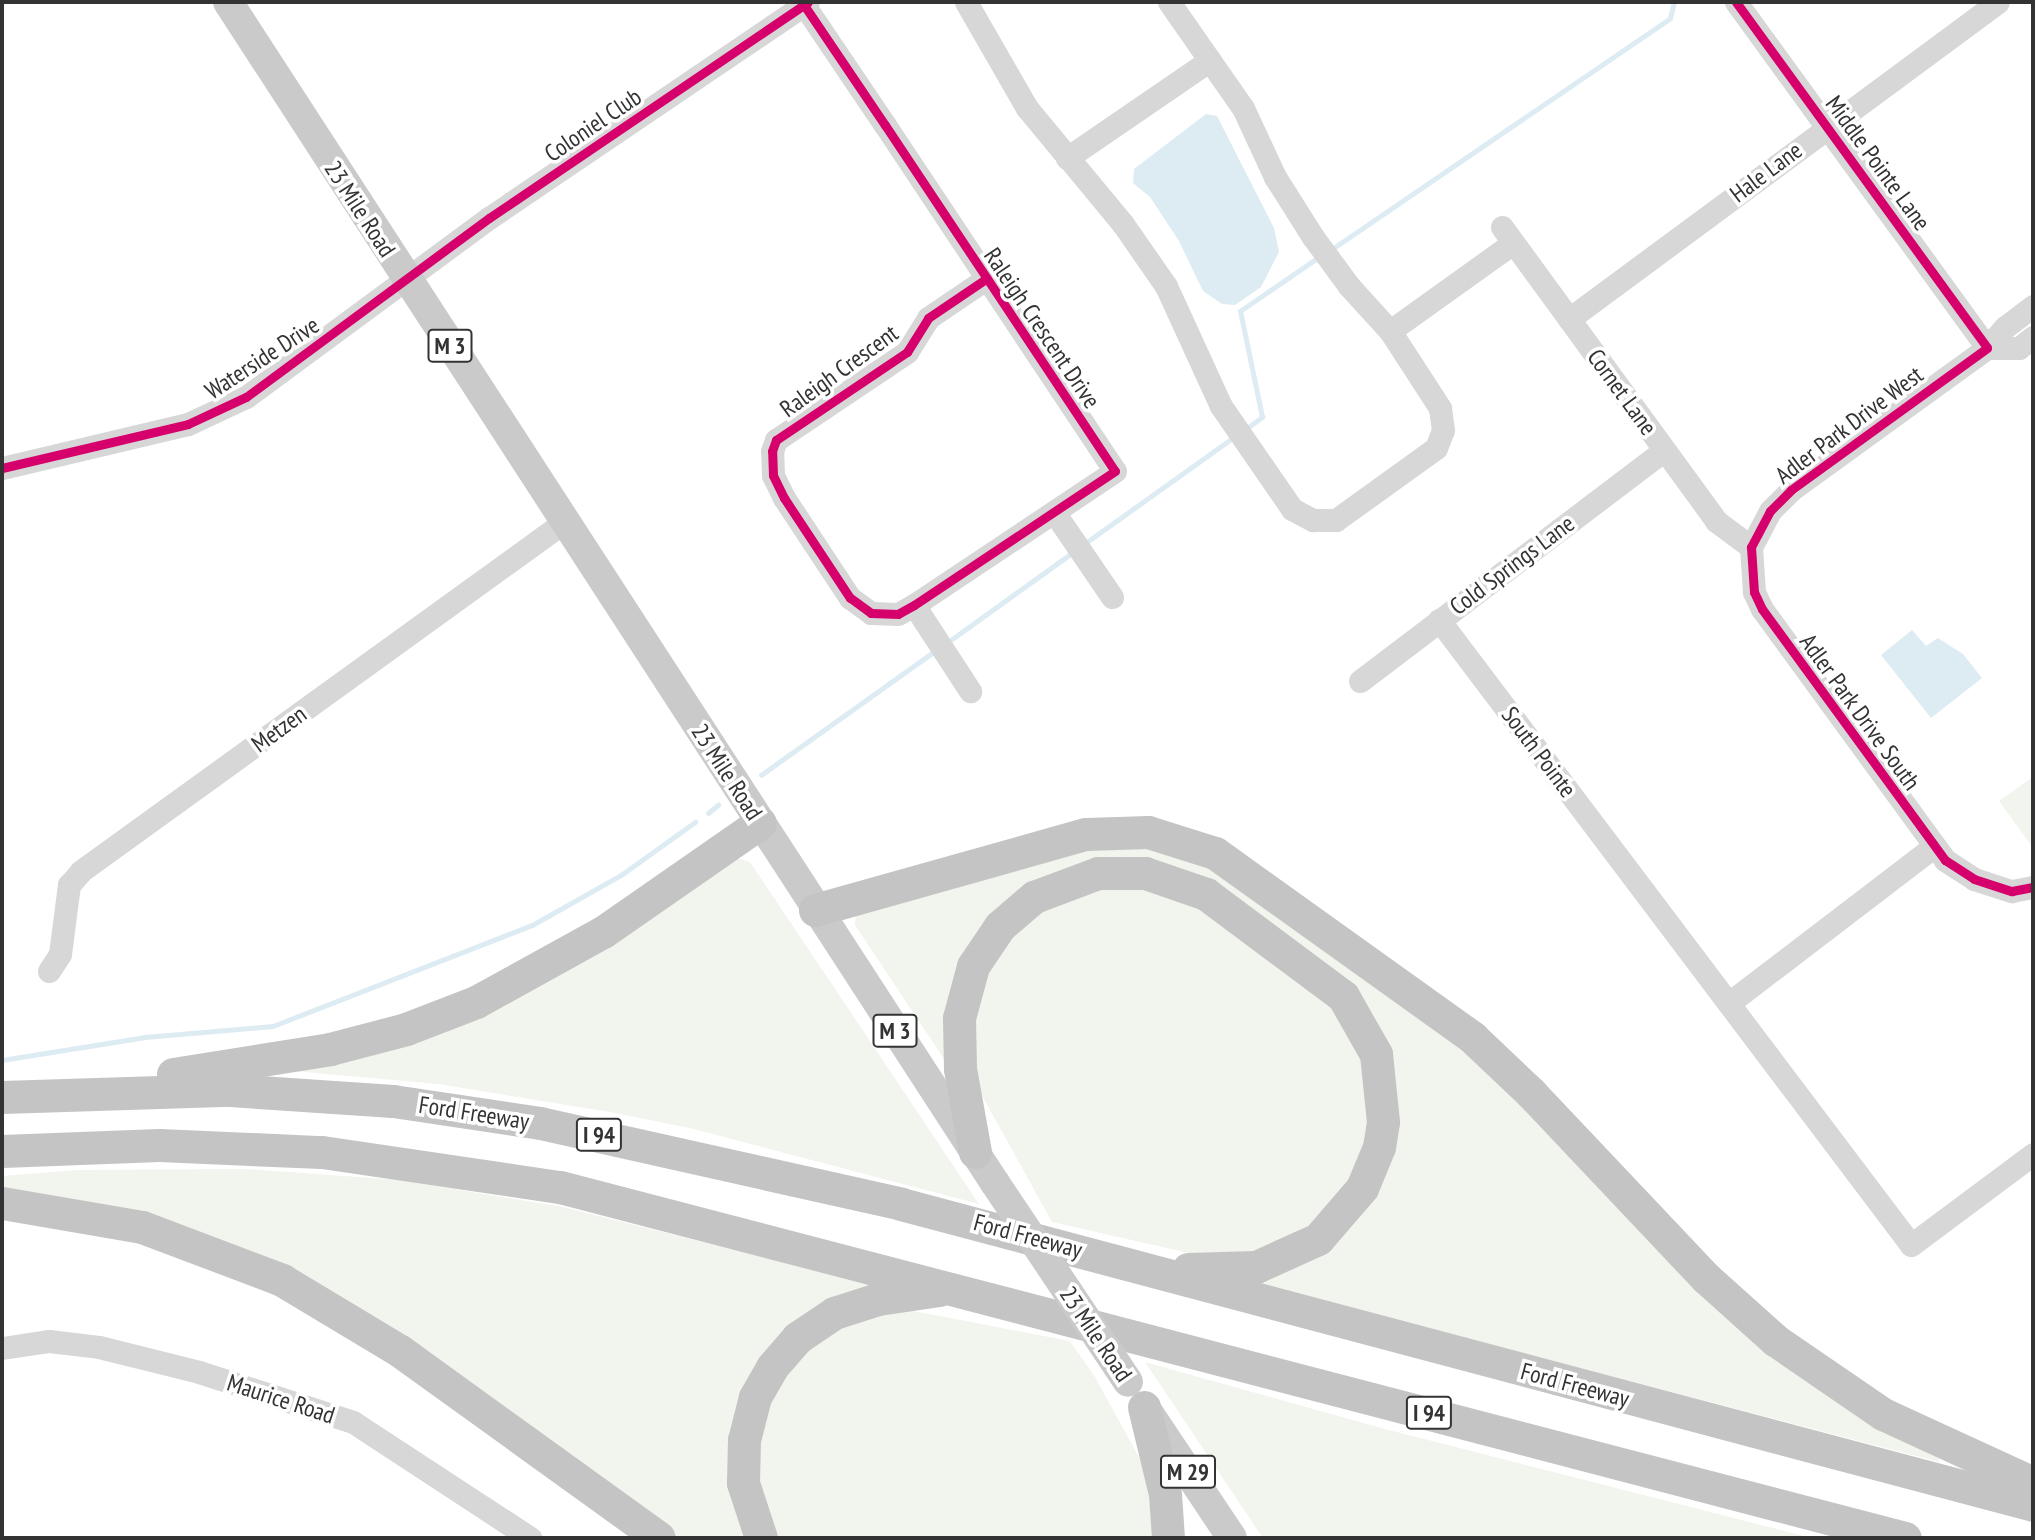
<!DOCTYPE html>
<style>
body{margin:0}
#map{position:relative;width:2035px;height:1540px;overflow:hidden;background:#fff;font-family:"PT Sans Narrow",sans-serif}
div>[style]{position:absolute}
.green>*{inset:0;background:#f1f5ed}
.water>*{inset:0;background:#ddebf3}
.stream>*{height:4.5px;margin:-2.25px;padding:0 2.25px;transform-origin:2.25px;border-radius:2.25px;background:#ddebf3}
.minor>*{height:23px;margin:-11.5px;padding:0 11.5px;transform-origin:11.5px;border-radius:11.5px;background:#d7d7d7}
.major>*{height:30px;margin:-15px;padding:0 15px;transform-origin:15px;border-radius:15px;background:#cacaca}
.highway>*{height:33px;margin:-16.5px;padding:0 16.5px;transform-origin:16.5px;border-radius:16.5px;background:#c4c4c4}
.major-bridge>*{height:30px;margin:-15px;padding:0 15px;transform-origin:15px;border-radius:15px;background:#cacaca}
.cycleway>*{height:9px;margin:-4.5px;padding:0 4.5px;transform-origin:4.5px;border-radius:4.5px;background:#d6006c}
span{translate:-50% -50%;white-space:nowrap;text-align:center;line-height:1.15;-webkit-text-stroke:7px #fff;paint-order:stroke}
.shield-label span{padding:2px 5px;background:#fff;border:2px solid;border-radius:5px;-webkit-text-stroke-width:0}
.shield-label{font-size:23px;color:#333;font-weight:700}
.street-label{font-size:24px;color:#333}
.frame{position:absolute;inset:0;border:4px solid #333;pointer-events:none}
</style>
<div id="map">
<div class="green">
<div style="clip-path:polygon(2033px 777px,2033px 848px,1999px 801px)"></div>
<div style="clip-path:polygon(1113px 840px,1195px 854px,1437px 1021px,1690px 1276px,1940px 1456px,1939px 1462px,1252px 1282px,1332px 1243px,1389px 1059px,1192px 875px,1021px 893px,944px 1059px,855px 925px,856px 913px)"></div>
<div style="clip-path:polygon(733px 857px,750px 862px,979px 1204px,694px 1129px,610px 1112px,438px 1084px,283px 1070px,328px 1058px)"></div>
<div style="clip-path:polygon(1129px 884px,1193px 901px,1317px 988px,1350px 1025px,1371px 1089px,1364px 1155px,1330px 1210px,1275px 1249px,1211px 1258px,1052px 1222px,980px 1092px,972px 1064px,974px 998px,1004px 940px,1063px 896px)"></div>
<div style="clip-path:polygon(246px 1169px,400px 1180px,563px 1207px,886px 1288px,761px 1371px,752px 1538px,677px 1538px,359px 1311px,2px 1194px,2px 1176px,79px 1170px)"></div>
<div style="clip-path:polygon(908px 1310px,1070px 1341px,1095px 1377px,1141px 1461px,1150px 1484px,1156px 1538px,774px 1538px,754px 1487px,762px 1410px,788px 1364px,850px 1319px)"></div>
<div style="clip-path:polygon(1145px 1362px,1385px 1429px,1812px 1538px,1263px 1538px)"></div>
</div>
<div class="water">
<div style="clip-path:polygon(1206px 114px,1217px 116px,1274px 228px,1279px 252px,1261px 287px,1235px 305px,1222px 304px,1203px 291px,1179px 241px,1150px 197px,1133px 183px,1134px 169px)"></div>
<div style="clip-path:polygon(1912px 630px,1926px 646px,1938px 638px,1963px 654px,1982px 678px,1931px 718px,1881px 655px)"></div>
</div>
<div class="stream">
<div style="left:1332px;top:249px;width:409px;rotate:-34.3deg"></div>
<div style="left:1670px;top:18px;width:16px;rotate:-76deg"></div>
<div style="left:1247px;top:428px;width:19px;rotate:-36deg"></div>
<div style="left:1262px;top:417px;width:108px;rotate:-101.7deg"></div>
<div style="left:1240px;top:311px;width:96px;rotate:-34.4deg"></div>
<div style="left:1084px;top:544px;width:184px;rotate:-35.5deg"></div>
<div style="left:948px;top:642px;width:153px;rotate:-35.7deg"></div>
<div style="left:761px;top:775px;width:214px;rotate:-35.5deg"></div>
<div style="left:708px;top:813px;width:13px;rotate:-39deg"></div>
<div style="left:2px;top:1060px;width:145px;rotate:-9.1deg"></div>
<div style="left:145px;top:1037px;width:128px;rotate:-4.9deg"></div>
<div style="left:273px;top:1026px;width:280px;rotate:-21.3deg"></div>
<div style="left:534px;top:924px;width:100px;rotate:-29.4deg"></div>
<div style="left:621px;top:875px;width:91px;rotate:-35.6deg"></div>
</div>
<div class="minor">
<div style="left:966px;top:2px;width:122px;rotate:60.1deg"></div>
<div style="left:1027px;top:108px;width:151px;rotate:50.4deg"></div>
<div style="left:1123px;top:224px;width:75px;rotate:55.3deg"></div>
<div style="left:1166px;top:286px;width:132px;rotate:65.4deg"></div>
<div style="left:1221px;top:406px;width:125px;rotate:55.4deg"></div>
<div style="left:1292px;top:509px;width:24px;rotate:28deg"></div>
<div style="left:1313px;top:520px;width:23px"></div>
<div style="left:1336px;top:520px;width:123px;rotate:-35.8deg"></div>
<div style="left:1436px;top:448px;width:19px;rotate:-69deg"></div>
<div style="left:1443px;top:430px;width:22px;rotate:-98deg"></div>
<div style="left:1440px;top:408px;width:92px;rotate:-123deg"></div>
<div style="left:1169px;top:2px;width:129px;rotate:55.1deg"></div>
<div style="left:1243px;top:108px;width:76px;rotate:65.1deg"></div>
<div style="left:1275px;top:177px;width:71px;rotate:57.7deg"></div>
<div style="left:1313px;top:237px;width:61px;rotate:53.7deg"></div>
<div style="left:1349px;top:286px;width:61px;rotate:47.7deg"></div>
<div style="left:1390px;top:331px;width:151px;rotate:-35.6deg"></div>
<div style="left:1736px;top:2px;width:427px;rotate:54deg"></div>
<div style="left:1987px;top:348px;width:242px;rotate:144.1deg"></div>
<div style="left:1791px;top:490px;width:30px;rotate:135deg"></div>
<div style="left:1770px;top:511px;width:41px;rotate:117.8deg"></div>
<div style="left:1751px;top:547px;width:45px;rotate:86.2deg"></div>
<div style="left:1754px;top:592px;width:19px;rotate:65deg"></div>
<div style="left:1762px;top:609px;width:311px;rotate:53.9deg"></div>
<div style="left:1945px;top:860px;width:35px;rotate:33deg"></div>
<div style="left:1974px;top:879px;width:40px;rotate:18deg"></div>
<div style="left:2012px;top:891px;width:21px;rotate:-11deg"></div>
<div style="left:804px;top:5px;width:145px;rotate:56deg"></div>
<div style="left:885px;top:125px;width:415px;rotate:56.4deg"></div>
<div style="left:1115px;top:471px;width:242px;rotate:146.3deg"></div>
<div style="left:914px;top:605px;width:18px;rotate:151deg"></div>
<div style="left:898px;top:614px;width:27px;rotate:-178deg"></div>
<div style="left:871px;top:613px;width:26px;rotate:-144deg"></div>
<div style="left:850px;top:598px;width:120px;rotate:-123.4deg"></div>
<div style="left:784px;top:498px;width:25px;rotate:-116deg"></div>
<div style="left:773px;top:475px;width:24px;rotate:-92deg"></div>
<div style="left:772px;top:451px;width:12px;rotate:-70deg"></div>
<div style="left:776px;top:440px;width:158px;rotate:-33.9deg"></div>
<div style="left:907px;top:352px;width:40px;rotate:-58deg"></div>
<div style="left:928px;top:318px;width:71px;rotate:-34.1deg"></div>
<div style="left:1067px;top:158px;width:173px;rotate:-34.4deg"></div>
<div style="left:1502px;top:227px;width:364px;rotate:53.9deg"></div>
<div style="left:1716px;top:521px;width:44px;rotate:36.6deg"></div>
<div style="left:2033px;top:306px;width:35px;rotate:143deg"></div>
<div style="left:2005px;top:327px;width:28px;rotate:131deg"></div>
<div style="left:1987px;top:348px;width:32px"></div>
<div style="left:2019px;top:348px;width:18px;rotate:-38deg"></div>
<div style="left:1569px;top:319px;width:533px;rotate:-36.46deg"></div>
<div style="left:2px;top:468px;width:191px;rotate:-13.3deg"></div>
<div style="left:188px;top:424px;width:64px;rotate:-25deg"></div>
<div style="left:246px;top:397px;width:302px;rotate:-36.4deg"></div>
<div style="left:489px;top:218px;width:385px;rotate:-34.1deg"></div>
<div style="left:1054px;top:512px;width:103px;rotate:55.7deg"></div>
<div style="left:914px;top:605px;width:103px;rotate:56.9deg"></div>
<div style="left:1439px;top:620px;width:783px;rotate:52.94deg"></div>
<div style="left:1911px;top:1245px;width:152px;rotate:-36.7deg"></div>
<div style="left:1360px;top:681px;width:382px;rotate:-37.2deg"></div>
<div style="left:49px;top:971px;width:20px;rotate:-57deg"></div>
<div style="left:60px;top:954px;width:70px;rotate:-82.6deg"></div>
<div style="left:69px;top:885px;width:18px;rotate:-49deg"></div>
<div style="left:81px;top:871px;width:596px;rotate:-35.85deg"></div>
<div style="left:1729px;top:1003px;width:258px;rotate:-37.4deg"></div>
<div style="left:2px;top:1348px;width:48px;rotate:-8.5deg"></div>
<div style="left:49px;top:1341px;width:50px;rotate:6.8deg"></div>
<div style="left:99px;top:1347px;width:103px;rotate:14deg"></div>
<div style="left:199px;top:1372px;width:162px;rotate:18deg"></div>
<div style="left:353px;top:1422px;width:212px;rotate:33.2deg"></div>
</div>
<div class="major">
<div style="left:228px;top:2px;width:1408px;rotate:57deg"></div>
<div style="left:1148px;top:1412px;width:151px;rotate:56.3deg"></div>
</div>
<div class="highway">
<div style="left:815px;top:910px;width:281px;rotate:-15.7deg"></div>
<div style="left:1086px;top:834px;width:62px;rotate:-1.8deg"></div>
<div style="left:1148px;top:832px;width:70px;rotate:17.4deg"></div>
<div style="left:1215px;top:853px;width:317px;rotate:35.6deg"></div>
<div style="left:1473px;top:1038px;width:80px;rotate:43.5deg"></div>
<div style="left:1531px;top:1093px;width:255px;rotate:46.6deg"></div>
<div style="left:1706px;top:1278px;width:93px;rotate:41.9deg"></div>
<div style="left:1775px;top:1340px;width:131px;rotate:34.4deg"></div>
<div style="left:1883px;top:1414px;width:165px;rotate:24.7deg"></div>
<div style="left:173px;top:1074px;width:159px;rotate:-9deg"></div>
<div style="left:330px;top:1049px;width:79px;rotate:-14.7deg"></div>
<div style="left:406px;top:1029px;width:75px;rotate:-21.1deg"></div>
<div style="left:476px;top:1002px;width:145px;rotate:-28.9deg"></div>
<div style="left:603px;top:932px;width:191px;rotate:-34.8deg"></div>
<div style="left:2px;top:1097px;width:228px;rotate:-1.8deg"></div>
<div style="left:230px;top:1090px;width:163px;rotate:3.9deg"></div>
<div style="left:393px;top:1101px;width:149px;rotate:8.5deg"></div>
<div style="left:540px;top:1123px;width:370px;rotate:12.6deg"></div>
<div style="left:901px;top:1204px;width:1171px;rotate:14.89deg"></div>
<div style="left:2px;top:1151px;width:157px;rotate:-2.2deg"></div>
<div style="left:159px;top:1145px;width:163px;rotate:2.5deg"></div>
<div style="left:322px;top:1152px;width:241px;rotate:8.4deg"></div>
<div style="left:560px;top:1187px;width:1390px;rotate:14.63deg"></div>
<div style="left:975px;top:1152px;width:84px;rotate:-100.2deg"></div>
<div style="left:960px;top:1069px;width:51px;rotate:-91.1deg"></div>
<div style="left:959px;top:1018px;width:54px;rotate:-74.9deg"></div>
<div style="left:973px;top:966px;width:48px;rotate:-56deg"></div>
<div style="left:1000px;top:926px;width:45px;rotate:-40.5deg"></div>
<div style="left:1034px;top:897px;width:68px;rotate:-20.6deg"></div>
<div style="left:1098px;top:873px;width:47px"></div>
<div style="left:1145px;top:873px;width:65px;rotate:19deg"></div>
<div style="left:1206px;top:894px;width:171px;rotate:36.7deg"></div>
<div style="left:1343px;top:996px;width:67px;rotate:60.4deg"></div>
<div style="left:1376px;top:1054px;width:68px;rotate:84.1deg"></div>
<div style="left:1383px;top:1122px;width:25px;rotate:99deg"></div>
<div style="left:1379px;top:1147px;width:44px;rotate:112.5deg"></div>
<div style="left:1362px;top:1188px;width:67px;rotate:130.8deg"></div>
<div style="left:1318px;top:1239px;width:68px;rotate:155.7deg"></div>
<div style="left:1256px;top:1267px;width:68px;rotate:178.3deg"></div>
<div style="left:2px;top:1203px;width:142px;rotate:9.7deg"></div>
<div style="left:142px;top:1227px;width:150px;rotate:20.7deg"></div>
<div style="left:282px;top:1280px;width:138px;rotate:31deg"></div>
<div style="left:400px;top:1351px;width:319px;rotate:35.8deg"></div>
<div style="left:1144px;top:1407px;width:89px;rotate:76.4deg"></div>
<div style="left:1165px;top:1494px;width:44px;rotate:86.1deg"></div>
<div style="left:761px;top:1538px;width:58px;rotate:-108.1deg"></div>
<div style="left:743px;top:1483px;width:43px;rotate:-88.7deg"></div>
<div style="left:744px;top:1440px;width:44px;rotate:-75.7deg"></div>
<div style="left:755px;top:1397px;width:34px;rotate:-60deg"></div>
<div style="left:772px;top:1367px;width:38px;rotate:-49deg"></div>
<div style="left:797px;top:1338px;width:45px;rotate:-34deg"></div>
<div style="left:834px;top:1313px;width:46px;rotate:-17.7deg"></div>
<div style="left:878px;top:1299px;width:62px;rotate:-8.4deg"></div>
</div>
<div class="major-bridge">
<div style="left:995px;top:1183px;width:239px;rotate:56.2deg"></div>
</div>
<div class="cycleway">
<div style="left:1736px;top:2px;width:427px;rotate:54deg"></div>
<div style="left:1987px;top:348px;width:242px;rotate:144.1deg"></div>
<div style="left:1791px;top:490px;width:30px;rotate:135deg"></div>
<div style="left:1770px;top:511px;width:41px;rotate:117.8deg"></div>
<div style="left:1751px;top:547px;width:45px;rotate:86.2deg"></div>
<div style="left:1754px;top:592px;width:19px;rotate:65deg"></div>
<div style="left:1762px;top:609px;width:311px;rotate:53.9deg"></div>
<div style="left:1945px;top:860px;width:35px;rotate:33deg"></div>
<div style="left:1974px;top:879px;width:40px;rotate:18deg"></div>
<div style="left:2012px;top:891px;width:21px;rotate:-11deg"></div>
<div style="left:804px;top:5px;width:145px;rotate:56deg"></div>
<div style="left:885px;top:125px;width:415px;rotate:56.4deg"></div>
<div style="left:1115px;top:471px;width:242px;rotate:146.3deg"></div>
<div style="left:914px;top:605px;width:18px;rotate:151deg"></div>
<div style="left:898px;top:614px;width:27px;rotate:-178deg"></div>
<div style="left:871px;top:613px;width:26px;rotate:-144deg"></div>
<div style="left:850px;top:598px;width:120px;rotate:-123.4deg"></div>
<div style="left:784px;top:498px;width:25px;rotate:-116deg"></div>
<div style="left:773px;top:475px;width:24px;rotate:-92deg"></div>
<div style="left:772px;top:451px;width:12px;rotate:-70deg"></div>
<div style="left:776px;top:440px;width:158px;rotate:-33.9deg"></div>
<div style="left:907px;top:352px;width:40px;rotate:-58deg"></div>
<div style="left:928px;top:318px;width:71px;rotate:-34.1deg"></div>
<div style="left:2px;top:468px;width:191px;rotate:-13.3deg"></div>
<div style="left:188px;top:424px;width:64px;rotate:-25deg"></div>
<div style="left:246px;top:397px;width:302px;rotate:-36.4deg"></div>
<div style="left:489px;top:218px;width:385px;rotate:-34.1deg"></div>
</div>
<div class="shield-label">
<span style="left:450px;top:346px">M 3</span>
<span style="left:895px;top:1031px">M 3</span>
<span style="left:599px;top:1135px">I 94</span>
<span style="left:1429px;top:1413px">I 94</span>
<span style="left:1188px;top:1472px">M 29</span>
</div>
<div class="street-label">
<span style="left:593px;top:125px;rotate:-34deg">Coloniel Club</span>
<span style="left:1878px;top:163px;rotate:54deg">Middle Pointe Lane</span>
<span style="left:1766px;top:172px;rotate:-37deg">Hale Lane</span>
<span style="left:360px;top:209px;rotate:57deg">23 Mile Road</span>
<span style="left:1042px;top:328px;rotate:56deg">Raleigh Crescent Drive</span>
<span style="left:262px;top:358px;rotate:-33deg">Waterside Drive</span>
<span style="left:839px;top:371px;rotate:-36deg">Raleigh Crescent</span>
<span style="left:1622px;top:392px;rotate:54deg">Cornet Lane</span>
<span style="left:1849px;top:425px;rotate:-37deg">Adler Park Drive West</span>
<span style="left:1512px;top:565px;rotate:-37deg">Cold Springs Lane</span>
<span style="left:1860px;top:712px;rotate:54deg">Adler Park Drive South</span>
<span style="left:279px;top:729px;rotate:-36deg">Metzen</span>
<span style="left:1539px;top:752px;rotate:53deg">South Pointe</span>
<span style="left:727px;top:772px;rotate:57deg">23 Mile Road</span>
<span style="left:474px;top:1113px;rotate:9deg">Ford Freeway</span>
<span style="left:1028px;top:1236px;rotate:15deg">Ford Freeway</span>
<span style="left:1096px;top:1334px;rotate:56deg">23 Mile Road</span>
<span style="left:1575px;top:1385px;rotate:15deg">Ford Freeway</span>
<span style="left:281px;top:1399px;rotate:18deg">Maurice Road</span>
</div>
<div class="frame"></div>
</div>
